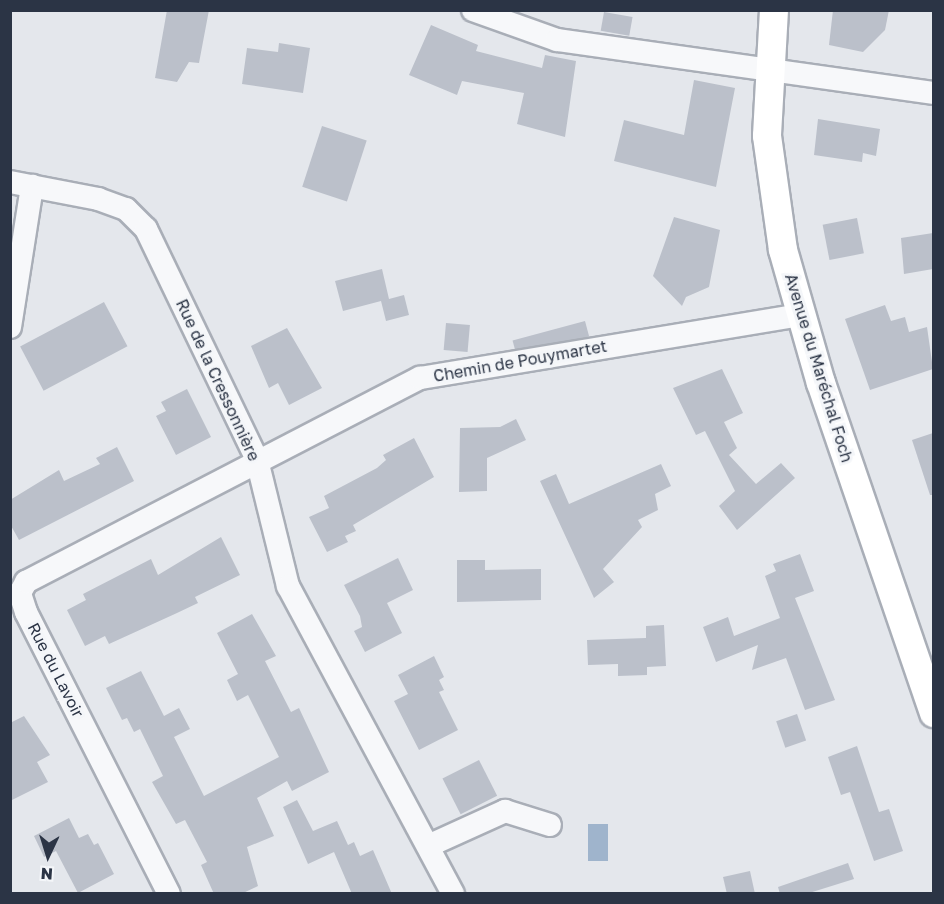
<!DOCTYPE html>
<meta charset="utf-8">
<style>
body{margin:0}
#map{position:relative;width:944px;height:904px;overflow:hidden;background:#e4e7ec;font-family:"Golos Text",sans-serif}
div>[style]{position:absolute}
.water>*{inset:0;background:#9fb4cc;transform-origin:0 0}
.building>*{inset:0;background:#bbc0ca;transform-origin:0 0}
.roads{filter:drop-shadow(2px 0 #a9aeb7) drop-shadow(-2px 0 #a9aeb7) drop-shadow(0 2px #a9aeb7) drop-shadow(0 -2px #a9aeb7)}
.minor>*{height:22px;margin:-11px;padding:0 11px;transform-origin:11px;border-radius:11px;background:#f7f8fa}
.major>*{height:28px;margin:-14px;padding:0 14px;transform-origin:14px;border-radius:14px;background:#fff}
span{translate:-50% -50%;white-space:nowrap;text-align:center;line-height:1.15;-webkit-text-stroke:6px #f4f6f9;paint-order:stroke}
.street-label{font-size:16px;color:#2b3445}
.frame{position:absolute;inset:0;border:12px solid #2b3445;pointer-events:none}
.north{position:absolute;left:18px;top:826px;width:60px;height:60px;-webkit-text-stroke:4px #f4f6f9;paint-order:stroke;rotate:184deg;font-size:16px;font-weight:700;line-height:24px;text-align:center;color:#2b3445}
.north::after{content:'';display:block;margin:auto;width:21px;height:27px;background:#2b3445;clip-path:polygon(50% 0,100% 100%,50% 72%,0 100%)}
</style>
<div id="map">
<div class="water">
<div style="left:588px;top:824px;width:20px;height:37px"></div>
</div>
<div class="building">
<div style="clip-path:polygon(167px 10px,209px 10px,199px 63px,189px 62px,177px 82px,155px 78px)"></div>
<div style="clip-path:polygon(833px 10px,889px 10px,885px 30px,863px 52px,829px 45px)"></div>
<div style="left:604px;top:12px;width:29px;height:19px;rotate:10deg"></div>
<div style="clip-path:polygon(431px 25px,478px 45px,476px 51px,542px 68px,545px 55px,576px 61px,565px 137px,517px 124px,524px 93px,462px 81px,457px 95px,409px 75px)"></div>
<div style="clip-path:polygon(279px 43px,310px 48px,303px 93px,242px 84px,247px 48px,278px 52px)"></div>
<div style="clip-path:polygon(694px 80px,735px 88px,716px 187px,614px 161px,624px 120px,684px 135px)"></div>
<div style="clip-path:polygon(818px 119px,880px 129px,876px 156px,863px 153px,862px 162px,814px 155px)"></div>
<div style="left:322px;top:126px;width:47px;height:64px;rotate:18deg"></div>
<div style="clip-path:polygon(674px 217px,720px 230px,709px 287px,686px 297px,682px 306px,653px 276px)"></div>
<div style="left:857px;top:218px;width:36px;height:35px;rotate:79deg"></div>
<div style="clip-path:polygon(933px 233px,933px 269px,904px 274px,901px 238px)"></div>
<div style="clip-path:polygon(382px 269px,389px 299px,404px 295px,409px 315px,386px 321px,381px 301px,343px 311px,335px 281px)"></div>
<div style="left:104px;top:302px;width:50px;height:95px;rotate:62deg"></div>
<div style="clip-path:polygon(885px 305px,891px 321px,905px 317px,909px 332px,927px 327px,933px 369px,870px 390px,845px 319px)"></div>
<div style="left:585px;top:321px;width:16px;height:75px;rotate:75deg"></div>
<div style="left:446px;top:323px;width:24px;height:27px;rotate:5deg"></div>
<div style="clip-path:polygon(287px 328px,322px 388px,289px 405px,278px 383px,269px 388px,251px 346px)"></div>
<div style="clip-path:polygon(722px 369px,743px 413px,724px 422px,737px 448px,729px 455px,756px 484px,781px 463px,795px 478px,737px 530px,719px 506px,735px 491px,705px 431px,696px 435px,673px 388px)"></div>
<div style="clip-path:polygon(187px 389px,211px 437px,176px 455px,156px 416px,166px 411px,161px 402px)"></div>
<div style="clip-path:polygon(516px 419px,526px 440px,487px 458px,487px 491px,459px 492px,460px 428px,500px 427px)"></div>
<div style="clip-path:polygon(933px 433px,933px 495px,930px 495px,912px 440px)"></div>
<div style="clip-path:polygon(414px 438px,434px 477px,353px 525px,356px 531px,345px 536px,348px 542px,327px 552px,309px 517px,329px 508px,324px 496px,377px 468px,386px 460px,383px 455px)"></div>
<div style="clip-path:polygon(117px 447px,134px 481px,19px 540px,10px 524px,10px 500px,59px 470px,64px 481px,100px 464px,96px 458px)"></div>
<div style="clip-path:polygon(661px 464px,671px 486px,655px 494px,658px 510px,638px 520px,642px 527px,603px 569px,614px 582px,594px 598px,540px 481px,556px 474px,569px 504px)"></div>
<div style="clip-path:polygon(221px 537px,240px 575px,195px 597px,198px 603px,177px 613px,109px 644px,105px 636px,85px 646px,67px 610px,86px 600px,83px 594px,151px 559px,158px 575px)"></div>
<div style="clip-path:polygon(800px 554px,814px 591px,795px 598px,835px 700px,805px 710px,786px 658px,752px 670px,758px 645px,716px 662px,703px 627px,728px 617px,734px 636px,780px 618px,765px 576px,776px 571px,773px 564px)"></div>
<div style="clip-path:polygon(398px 558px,413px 590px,387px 603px,402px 633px,365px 652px,354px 631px,362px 627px,360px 616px,344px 585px)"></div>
<div style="clip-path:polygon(457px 560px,485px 560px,485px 570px,541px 569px,541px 600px,457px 602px)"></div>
<div style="clip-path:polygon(252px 614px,276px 656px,265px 661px,291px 712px,299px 708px,329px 772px,292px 791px,287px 781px,257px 798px,274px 836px,247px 847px,258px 886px,241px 894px,214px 894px,201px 865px,207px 862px,185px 820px,176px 824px,152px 782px,163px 776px,140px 729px,134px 732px,127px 718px,122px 720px,106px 688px,141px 671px,164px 716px,179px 708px,190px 729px,174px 737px,204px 796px,279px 757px,248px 695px,237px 701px,227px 680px,238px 674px,217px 633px)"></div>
<div style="clip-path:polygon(664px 625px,666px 666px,647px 667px,647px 675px,618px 676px,618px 664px,588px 665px,587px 640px,646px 638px,646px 626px)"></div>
<div style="clip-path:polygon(434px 656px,444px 677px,439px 680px,444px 690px,439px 692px,458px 730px,419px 750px,394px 701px,408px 694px,398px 675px)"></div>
<div style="left:797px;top:714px;width:28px;height:22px;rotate:71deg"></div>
<div style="clip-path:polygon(24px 716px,50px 755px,37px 762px,48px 782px,10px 801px,10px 723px)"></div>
<div style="clip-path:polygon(857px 746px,879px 812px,889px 809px,903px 851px,874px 861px,850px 792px,841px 795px,828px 757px)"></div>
<div style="left:479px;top:760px;width:40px;height:41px;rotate:63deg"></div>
<div style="clip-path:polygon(297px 800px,313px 831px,337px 821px,348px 845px,354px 842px,360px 856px,373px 850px,392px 894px,352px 894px,334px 852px,308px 864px,283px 807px)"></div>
<div style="clip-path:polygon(69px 818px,79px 838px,88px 834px,94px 845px,98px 843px,114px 874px,78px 893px,56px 851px,44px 857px,34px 836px)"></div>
<div style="clip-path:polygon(848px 863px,854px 879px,806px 894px,780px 894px,778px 887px)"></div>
<div style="clip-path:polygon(750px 871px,755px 894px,727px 894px,723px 877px)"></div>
</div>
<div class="roads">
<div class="minor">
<div style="left:473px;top:10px;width:89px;rotate:19.7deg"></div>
<div style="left:557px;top:40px;width:381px;rotate:8deg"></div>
<div style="left:10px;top:182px;width:90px;rotate:10.9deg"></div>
<div style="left:98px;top:199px;width:30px;rotate:20deg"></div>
<div style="left:126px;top:209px;width:28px;rotate:45deg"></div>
<div style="left:146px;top:229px;width:256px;rotate:64.3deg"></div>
<div style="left:257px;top:460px;width:130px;rotate:76.2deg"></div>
<div style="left:288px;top:586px;width:349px;rotate:61.8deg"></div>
<div style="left:10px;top:327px;width:143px;rotate:-81.1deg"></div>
<div style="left:428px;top:846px;width:85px;rotate:-24.4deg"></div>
<div style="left:505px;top:811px;width:47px;rotate:17.3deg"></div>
<div style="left:169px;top:894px;width:316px;rotate:-116.9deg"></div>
<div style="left:26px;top:612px;width:20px;rotate:-108deg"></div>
<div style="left:20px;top:593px;width:13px;rotate:-61deg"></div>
<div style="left:26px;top:582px;width:444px;rotate:-27.4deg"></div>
<div style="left:420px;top:378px;width:386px;rotate:-9.4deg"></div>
</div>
<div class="major">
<div style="left:774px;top:10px;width:126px;rotate:93.2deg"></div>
<div style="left:767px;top:136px;width:115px;rotate:82deg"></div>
<div style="left:783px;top:250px;width:138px;rotate:74.1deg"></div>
<div style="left:821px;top:383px;width:349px;rotate:71.1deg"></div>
</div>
</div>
<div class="street-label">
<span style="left:520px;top:361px;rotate:-10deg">Chemin de Pouymartet</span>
<span style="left:819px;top:368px;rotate:73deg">Avenue du Maréchal Foch</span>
<span style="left:218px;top:380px;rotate:65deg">Rue de la Cressonnière</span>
<span style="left:56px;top:670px;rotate:63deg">Rue du Lavoir</span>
</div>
<div class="frame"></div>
<div class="north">N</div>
</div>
